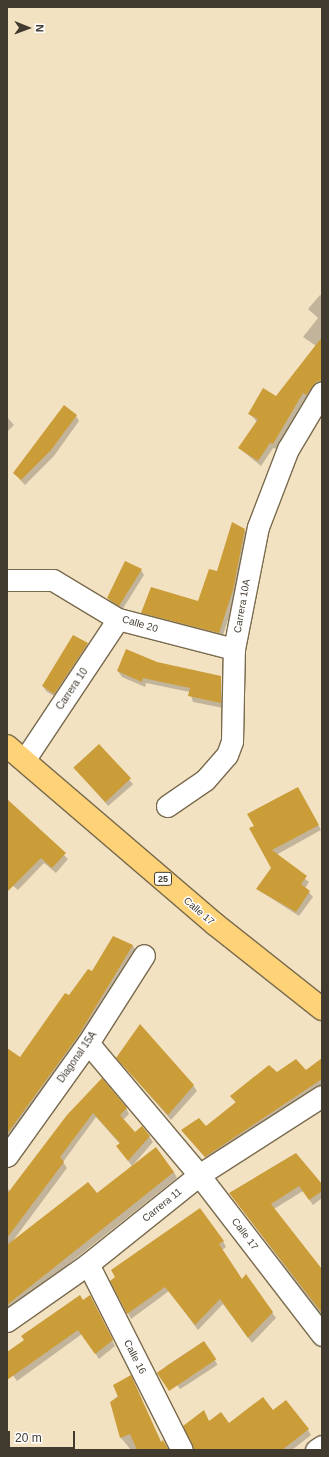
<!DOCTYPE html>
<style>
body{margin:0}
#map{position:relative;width:329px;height:1457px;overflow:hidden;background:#f3e2c2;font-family:Helvetica,sans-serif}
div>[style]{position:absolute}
.shadow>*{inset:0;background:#0003;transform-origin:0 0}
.building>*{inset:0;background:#cb9d39;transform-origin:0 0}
.roads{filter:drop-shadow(1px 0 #796a4d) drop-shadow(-1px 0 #796a4d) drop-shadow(0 1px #796a4d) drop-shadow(0 -1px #796a4d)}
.minor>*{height:21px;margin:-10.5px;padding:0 10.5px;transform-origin:10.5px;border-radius:10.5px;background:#fff}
.trunk>*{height:22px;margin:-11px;padding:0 11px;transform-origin:11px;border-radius:11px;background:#fed378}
span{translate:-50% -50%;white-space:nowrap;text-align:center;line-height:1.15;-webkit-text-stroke:3px #fff;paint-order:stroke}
.shield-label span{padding:1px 3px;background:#fff;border:1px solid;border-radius:3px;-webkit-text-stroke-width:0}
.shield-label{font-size:9px;color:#413a2e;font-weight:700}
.street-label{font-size:10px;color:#413a2e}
.frame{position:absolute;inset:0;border:8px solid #413a2e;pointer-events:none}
.north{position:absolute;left:8px;top:8px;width:40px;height:40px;-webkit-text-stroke:3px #fff;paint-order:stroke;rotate:91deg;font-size:11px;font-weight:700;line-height:16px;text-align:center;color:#413a2e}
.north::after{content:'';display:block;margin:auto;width:14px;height:18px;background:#413a2e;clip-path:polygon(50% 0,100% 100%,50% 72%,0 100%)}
.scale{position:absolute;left:8px;top:1431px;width:67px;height:18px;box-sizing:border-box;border:2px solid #413a2e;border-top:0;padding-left:5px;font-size:12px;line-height:14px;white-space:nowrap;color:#413a2e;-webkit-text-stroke:3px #fff;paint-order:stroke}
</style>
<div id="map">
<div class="shadow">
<div style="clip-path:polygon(320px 295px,322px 296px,322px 350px,303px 337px,318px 318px,308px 309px)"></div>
<div style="clip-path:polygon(322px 353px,322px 387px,309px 400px,306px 398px,277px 449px,273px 448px,261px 466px,239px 448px,257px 422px,250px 414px,276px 397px)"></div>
<div style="clip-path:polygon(76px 416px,79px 421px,54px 456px,25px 485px,14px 473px)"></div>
<div style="clip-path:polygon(7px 417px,14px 425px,7px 432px)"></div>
<div style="clip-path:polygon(245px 530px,248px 536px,236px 596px,222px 638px,145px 618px,142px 612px,199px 603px)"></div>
<div style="clip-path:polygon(141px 570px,144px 575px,122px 610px,111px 604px,108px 598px)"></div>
<div style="clip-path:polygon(87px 644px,90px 649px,57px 698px,46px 691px,43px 686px)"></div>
<div style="clip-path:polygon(157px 663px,221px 677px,223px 708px,193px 702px,190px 692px,146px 683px,145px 687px,122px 677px,118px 671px)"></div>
<div style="left:99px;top:745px;width:52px;height:33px;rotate:49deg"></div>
<div style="clip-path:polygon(298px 788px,321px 830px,276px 855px,309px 882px,305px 888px,313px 897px,299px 916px,257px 889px,272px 868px,255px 826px)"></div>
<div style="clip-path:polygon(7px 800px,68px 859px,56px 873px,44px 863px,18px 890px,7px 881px)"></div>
<div style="clip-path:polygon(113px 938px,133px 946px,136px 951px,81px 1042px,7px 1139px,7px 1066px,20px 1059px,92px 973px)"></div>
<div style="clip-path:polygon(117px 1058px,193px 1085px,197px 1091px,171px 1120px)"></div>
<div style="clip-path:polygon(322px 1071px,322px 1087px,209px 1162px,182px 1131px,205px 1128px,236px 1103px,231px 1097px,277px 1074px)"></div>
<div style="clip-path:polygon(evenodd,126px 1108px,129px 1114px,123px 1120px,134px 1133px,149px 1136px,153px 1142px,133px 1165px,174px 1172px,177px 1178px,7px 1313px,7px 1188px,11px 1192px,68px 1116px,126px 1108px,96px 1117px,120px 1144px,117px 1146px,132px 1166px,97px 1194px,12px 1242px,67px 1168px,63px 1162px,96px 1117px)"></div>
<div style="clip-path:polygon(296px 1154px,322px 1186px,322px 1198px,313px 1205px,303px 1191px,274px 1209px,322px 1271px,322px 1316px,234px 1199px)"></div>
<div style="clip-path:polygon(223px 1241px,226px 1247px,222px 1250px,242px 1280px,246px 1276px,276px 1318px,252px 1343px,223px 1304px,198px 1330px,169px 1291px,131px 1319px,111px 1281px)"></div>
<div style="clip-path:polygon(83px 1301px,93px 1302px,115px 1346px,99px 1359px,82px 1334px,17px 1381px,7px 1367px,7px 1353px)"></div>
<div style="left:203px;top:1342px;width:27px;height:45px;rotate:57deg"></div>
<div style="clip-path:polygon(133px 1382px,165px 1450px,131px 1450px,121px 1438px,111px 1402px)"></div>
<div style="clip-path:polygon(273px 1411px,308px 1430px,311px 1435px,292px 1450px,203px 1450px,209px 1422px,229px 1425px)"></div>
</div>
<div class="building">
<div style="clip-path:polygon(322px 337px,322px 380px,316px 382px,306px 395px,303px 393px,273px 444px,270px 443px,258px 461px,238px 448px,258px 419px,248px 414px,263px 388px,276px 396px)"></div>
<div style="clip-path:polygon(64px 405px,77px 415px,51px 450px,21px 480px,13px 473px)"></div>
<div style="clip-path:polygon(232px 522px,245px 529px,233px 590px,219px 633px,141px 613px,151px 587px,198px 601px,209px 569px,217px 571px)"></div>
<div style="clip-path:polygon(125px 561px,142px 569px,119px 606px,107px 598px)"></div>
<div style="clip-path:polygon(73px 635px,88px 643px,54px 694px,42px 686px)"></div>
<div style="clip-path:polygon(126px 649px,157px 662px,221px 676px,221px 703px,188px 696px,190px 688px,143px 678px,142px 682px,117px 671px)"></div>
<div style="left:99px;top:744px;width:47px;height:35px;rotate:47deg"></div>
<div style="clip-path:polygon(298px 787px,319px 825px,272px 850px,307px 876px,301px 884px,310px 891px,296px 912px,256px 889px,271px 868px,249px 828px,254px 826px,247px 814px)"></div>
<div style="clip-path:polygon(7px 799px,66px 853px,52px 868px,41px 858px,7px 892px)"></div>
<div style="clip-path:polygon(113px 936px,133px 945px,78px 1036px,7px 1134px,7px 1048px,20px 1057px,65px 993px,69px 995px,88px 969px,92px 971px)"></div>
<div style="clip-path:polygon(140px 1024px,194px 1085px,168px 1115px,116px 1058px)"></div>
<div style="clip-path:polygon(322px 1058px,322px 1079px,205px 1157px,181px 1130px,199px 1118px,206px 1126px,236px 1102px,230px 1096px,269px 1065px,277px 1072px,296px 1059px,306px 1070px)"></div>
<div style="clip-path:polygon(102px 1078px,127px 1108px,120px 1115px,135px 1132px,142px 1126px,150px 1136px,128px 1161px,116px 1146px,120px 1143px,93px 1113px,60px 1157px,64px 1162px,7px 1238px,7px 1194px,67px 1115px)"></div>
<div style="clip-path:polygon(156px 1147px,174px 1172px,7px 1305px,7px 1245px,88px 1182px,97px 1193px)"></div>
<div style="clip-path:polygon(296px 1153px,322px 1184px,322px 1191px,309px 1200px,299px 1186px,271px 1204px,322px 1269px,322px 1313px,229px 1193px)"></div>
<div style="clip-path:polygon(200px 1208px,224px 1241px,219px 1244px,242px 1279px,246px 1274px,273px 1312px,248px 1338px,220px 1299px,195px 1325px,165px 1287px,127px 1314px,110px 1281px,115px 1277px,111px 1270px)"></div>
<div style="clip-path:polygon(80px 1295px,83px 1300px,90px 1295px,113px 1340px,95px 1354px,78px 1330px,7px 1380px,7px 1352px,24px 1340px,21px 1336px)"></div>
<div style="left:204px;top:1341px;width:22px;height:57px;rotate:56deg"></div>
<div style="clip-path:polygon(131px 1375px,161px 1442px,163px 1440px,169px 1450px,137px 1450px,130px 1434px,120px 1438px,110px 1402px,118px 1397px,113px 1385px)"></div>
<div style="clip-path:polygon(263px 1397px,273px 1410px,286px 1400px,309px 1429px,282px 1450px,194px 1450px,183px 1426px,204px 1410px,209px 1421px,221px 1412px,229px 1423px)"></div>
</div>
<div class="roads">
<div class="minor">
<div style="left:7px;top:580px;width:46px"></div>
<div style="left:53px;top:580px;width:76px;rotate:31deg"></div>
<div style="left:118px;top:619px;width:120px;rotate:14.5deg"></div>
<div style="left:25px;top:759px;width:168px;rotate:-56.4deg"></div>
<div style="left:167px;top:806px;width:46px;rotate:-34.4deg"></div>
<div style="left:205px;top:780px;width:33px;rotate:-49deg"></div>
<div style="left:227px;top:755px;width:15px;rotate:-70deg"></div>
<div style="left:232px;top:741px;width:92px;rotate:-88.8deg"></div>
<div style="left:234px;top:649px;width:124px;rotate:-78.9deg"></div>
<div style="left:258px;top:527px;width:84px;rotate:-69deg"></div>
<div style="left:288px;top:449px;width:66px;rotate:-59.2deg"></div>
<div style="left:88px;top:1043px;width:172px;rotate:49.9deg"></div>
<div style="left:199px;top:1175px;width:202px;rotate:52.4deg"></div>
<div style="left:7px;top:1156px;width:139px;rotate:-54.4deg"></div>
<div style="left:88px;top:1043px;width:104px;rotate:-57.5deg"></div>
<div style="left:88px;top:1264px;width:208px;rotate:63.2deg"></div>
<div style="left:7px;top:1321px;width:99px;rotate:-35.1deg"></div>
<div style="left:88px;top:1264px;width:142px;rotate:-38.7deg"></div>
<div style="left:199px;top:1175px;width:146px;rotate:-32.7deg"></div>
<div style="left:316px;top:1450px;width:7px;rotate:-34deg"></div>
</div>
<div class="trunk">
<div style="left:7px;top:746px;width:275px;rotate:40.6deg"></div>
<div style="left:216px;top:925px;width:135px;rotate:38.4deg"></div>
</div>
</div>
<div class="shield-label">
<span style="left:163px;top:879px">25</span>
</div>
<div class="street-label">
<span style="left:242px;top:606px;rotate:-80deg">Carrera 10A</span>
<span style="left:140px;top:624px;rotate:16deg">Calle 20</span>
<span style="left:72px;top:689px;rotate:-56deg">Carrera 10</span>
<span style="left:199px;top:911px;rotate:41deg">Calle 17</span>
<span style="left:77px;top:1057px;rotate:-55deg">Diagonal 15A</span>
<span style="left:162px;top:1205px;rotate:-39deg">Carrera 11</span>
<span style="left:245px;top:1234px;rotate:53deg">Calle 17</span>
<span style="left:135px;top:1357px;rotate:63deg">Calle 16</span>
</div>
<div class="frame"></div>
<div class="north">N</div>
<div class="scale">20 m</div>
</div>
